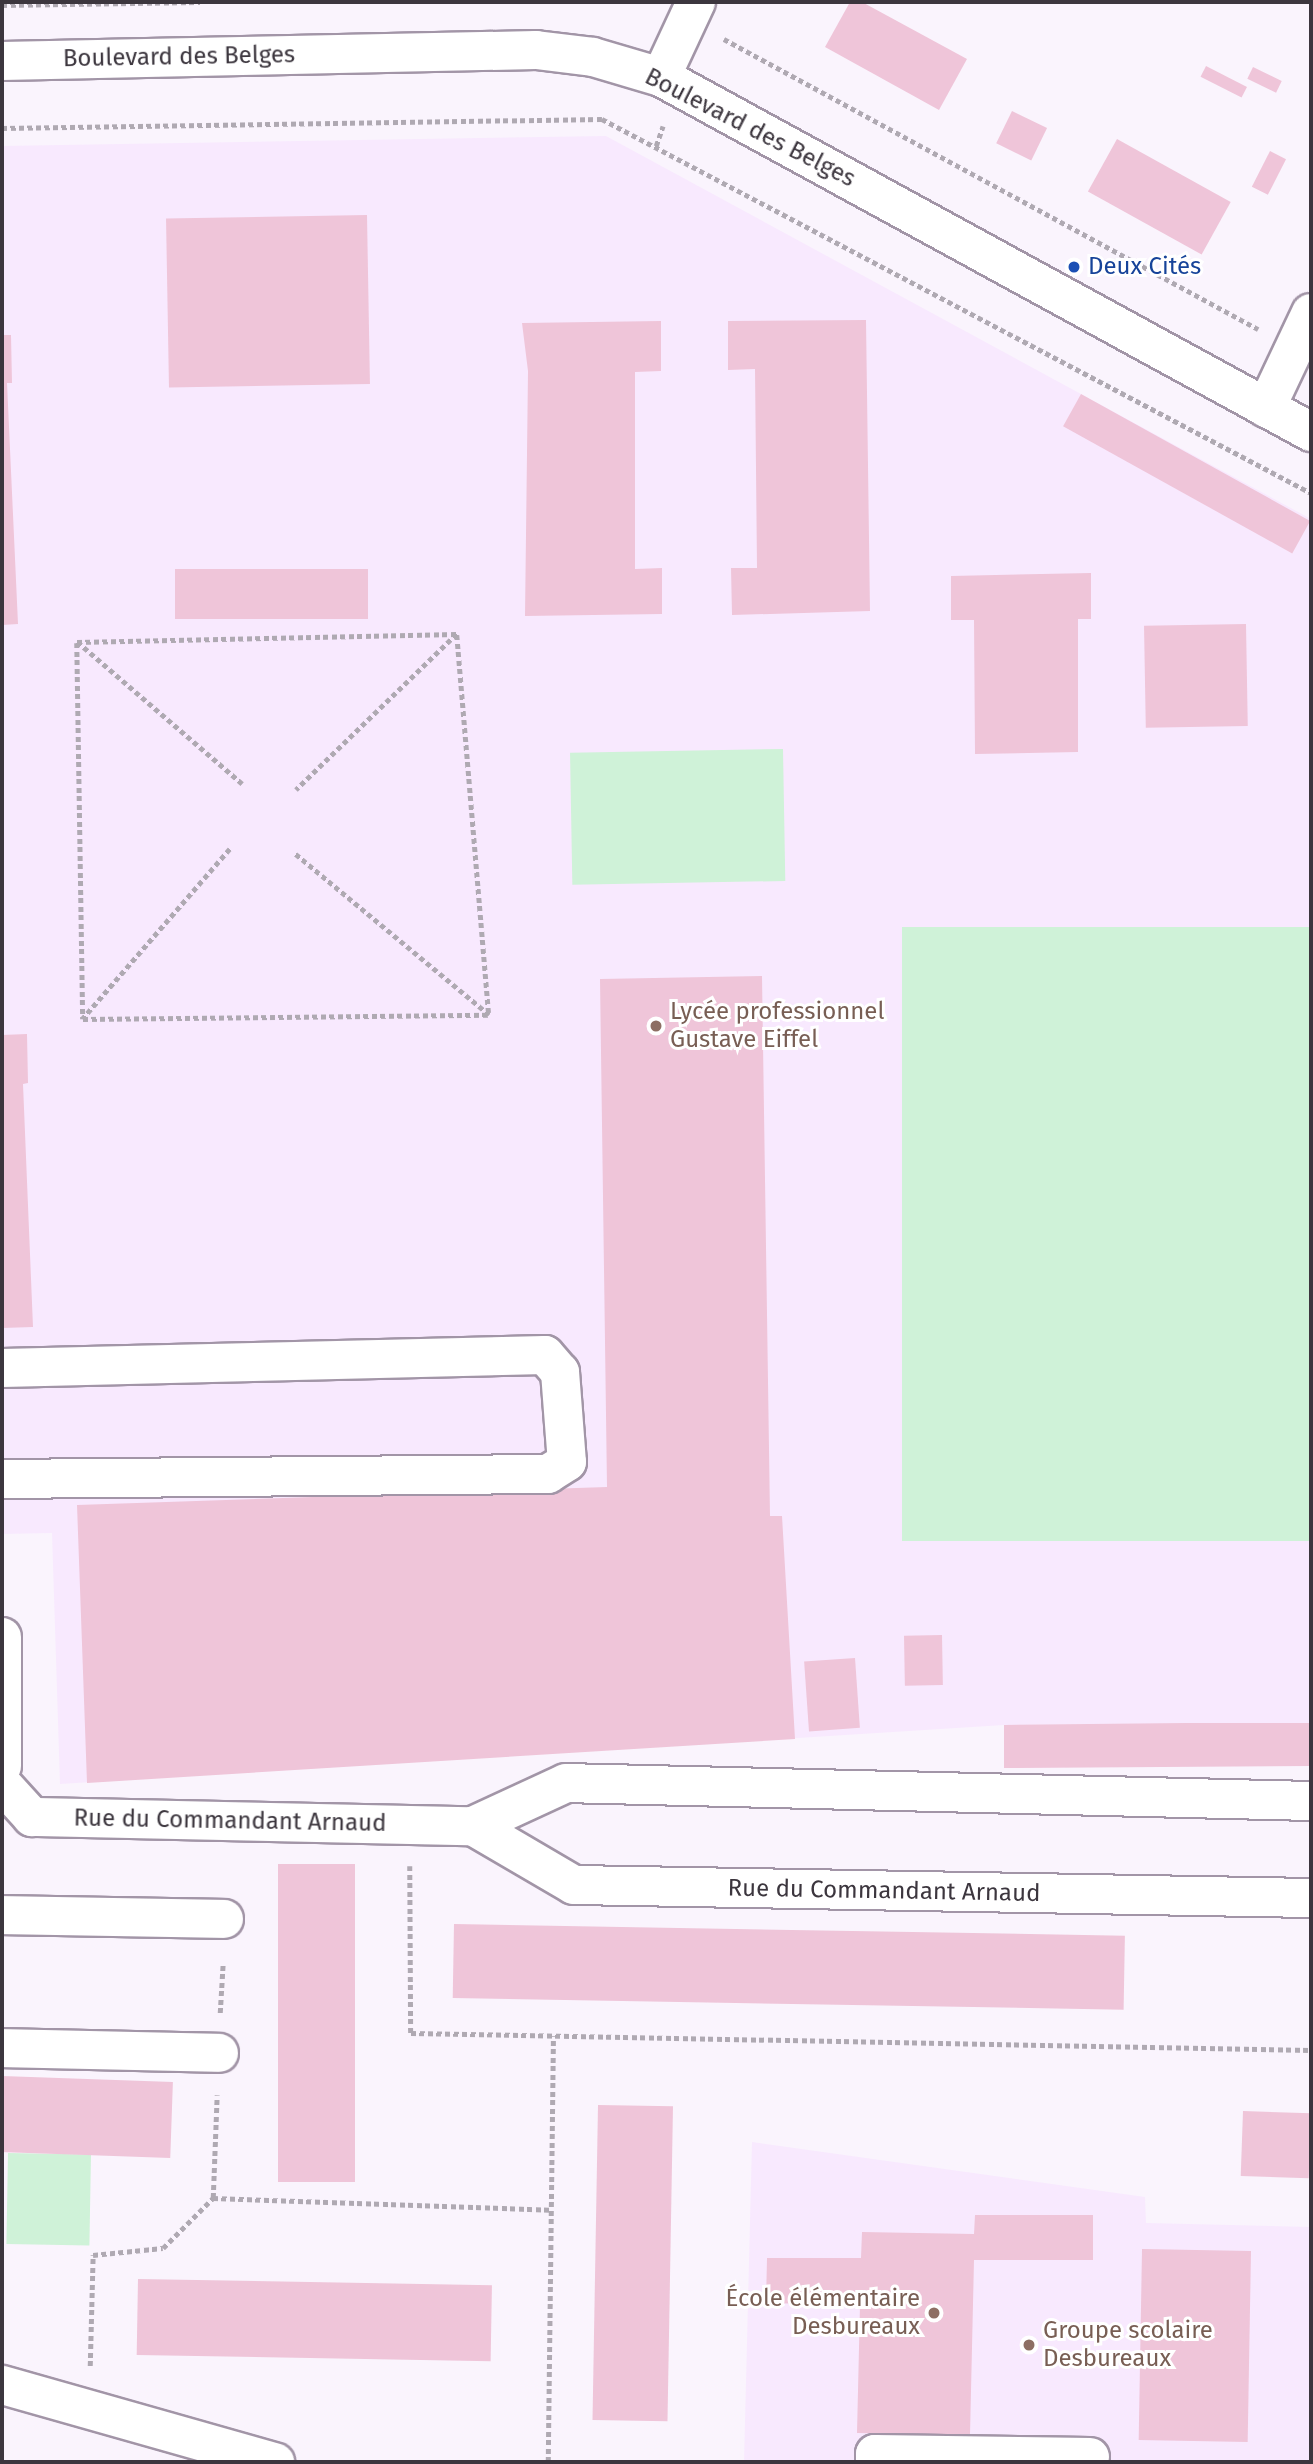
<!DOCTYPE html>
<meta charset="utf-8">
<style>
body{margin:0}
#map{position:relative;width:1313px;height:2464px;overflow:hidden;background:#faf4fd;font-family:"Fira Sans",sans-serif}
div>[style]{position:absolute}
.built>*{inset:0;background:#f8e9fe}
.green>*{inset:0;background:#cff2d8;transform-origin:0 0}
.building>*{inset:0;background:#efc5d9;transform-origin:0 0}
.path>*{height:4.5px;margin-top:-2.25px;transform-origin:0;background:repeating-linear-gradient(90deg,#afa9b2 0 5px,transparent 0 8.5px)}
.roads{filter:drop-shadow(2px 0 #a295a7) drop-shadow(-2px 0 #a295a7) drop-shadow(0 2px #a295a7) drop-shadow(0 -2px #a295a7)}
.minor>*{height:38px;margin:-19px;padding:0 19px;transform-origin:19px;border-radius:19px;background:#fff}
.major>*{height:38px;margin:-19px;padding:0 19px;transform-origin:19px;border-radius:19px;background:#fff}
.dots>*{width:19px;height:19px;translate:-50% -50%;box-sizing:border-box;border:4px solid #fff;border-radius:50%}
span{translate:-50% -50%;white-space:nowrap;text-align:center;line-height:1.15;-webkit-text-stroke:6px #fff;paint-order:stroke}
.street-label{font-size:24px;color:#3c363e}
.transit-label{font-size:24px;color:#164399}
.left{translate:0 -50%;text-align:left}
.education-label{font-size:24px;color:#785e54}
.right{translate:-100% -50%;text-align:right}
.frame{position:absolute;inset:0;border:4px solid #3c363e;pointer-events:none}
</style>
<div id="map">
<div class="built">
<div style="clip-path:polygon(606px 136px,1311px 519px,1311px 1723px,1004px 1725px,60px 1784px,52px 1533px,2px 1534px,2px 146px)"></div>
<div style="clip-path:polygon(752px 2142px,1145px 2197px,1146px 2223px,1311px 2227px,1311px 2462px,744px 2462px)"></div>
</div>
<div class="green">
<div style="left:783px;top:749px;width:132px;height:213px;rotate:89deg"></div>
<div style="left:1311px;top:927px;width:614px;height:409px;rotate:90deg"></div>
<div style="left:8px;top:2153px;width:83px;height:91px;rotate:1deg"></div>
</div>
<div class="building">
<div style="clip-path:polygon(850px 2px,862px 2px,967px 59px,939px 110px,825px 47px)"></div>
<div style="left:1206px;top:66px;width:46px;height:12px;rotate:27deg"></div>
<div style="left:1253px;top:67px;width:32px;height:13px;rotate:26deg"></div>
<div style="left:1012px;top:111px;width:39px;height:36px;rotate:26deg"></div>
<div style="left:1117px;top:139px;width:130px;height:60px;rotate:29deg"></div>
<div style="left:1270px;top:151px;width:18px;height:40px;rotate:27deg"></div>
<div style="left:367px;top:215px;width:169px;height:201px;rotate:89deg"></div>
<div style="clip-path:polygon(866px 320px,870px 611px,732px 615px,731px 568px,757px 568px,755px 369px,728px 370px,728px 321px)"></div>
<div style="clip-path:polygon(661px 321px,661px 371px,635px 372px,635px 569px,662px 568px,662px 614px,525px 616px,528px 371px,522px 323px)"></div>
<div style="clip-path:polygon(2px 335px,11px 335px,12px 383px,7px 383px,18px 624px,2px 625px)"></div>
<div style="left:1081px;top:394px;width:262px;height:37px;rotate:29deg"></div>
<div style="left:368px;top:569px;width:50px;height:193px;rotate:90deg"></div>
<div style="clip-path:polygon(1091px 573px,1091px 619px,1078px 619px,1078px 752px,975px 754px,974px 620px,951px 620px,951px 576px)"></div>
<div style="left:1246px;top:624px;width:102px;height:102px;rotate:89deg"></div>
<div style="clip-path:polygon(762px 976px,770px 1516px,782px 1516px,795px 1739px,87px 1783px,77px 1505px,607px 1487px,600px 979px)"></div>
<div style="clip-path:polygon(27px 1034px,28px 1083px,23px 1084px,33px 1327px,2px 1328px,2px 1035px)"></div>
<div style="left:942px;top:1635px;width:50px;height:38px;rotate:89deg"></div>
<div style="left:855px;top:1658px;width:70px;height:51px;rotate:86deg"></div>
<div style="clip-path:polygon(1186px 1723px,1311px 1723px,1311px 1766px,1004px 1768px,1004px 1725px)"></div>
<div style="left:278px;top:1864px;width:77px;height:318px"></div>
<div style="left:454px;top:1924px;width:671px;height:74px;rotate:1deg"></div>
<div style="left:2px;top:2076px;width:171px;height:76px;rotate:2deg"></div>
<div style="left:598px;top:2105px;width:75px;height:315px;rotate:1deg"></div>
<div style="left:1243px;top:2111px;width:68px;height:65px;rotate:2deg"></div>
<div style="clip-path:polygon(975px 2215px,1093px 2215px,1093px 2260px,974px 2260px,970px 2435px,857px 2433px,860px 2305px,766px 2303px,767px 2258px,861px 2258px,862px 2232px,974px 2234px)"></div>
<div style="left:1251px;top:2251px;width:191px;height:109px;rotate:91deg"></div>
<div style="left:138px;top:2279px;width:354px;height:76px;rotate:1deg"></div>
</div>
<div class="path">
<div style="left:2px;top:5px;width:198px;rotate:-0.9deg"></div>
<div style="left:724px;top:39px;width:608px;rotate:28.51deg"></div>
<div style="left:2px;top:128px;width:600px;rotate:-0.86deg"></div>
<div style="left:602px;top:119px;width:802px;rotate:27.81deg"></div>
<div style="left:656px;top:146px;width:21px;rotate:-71deg"></div>
<div style="left:457px;top:635px;width:379px;rotate:85.2deg"></div>
<div style="left:77px;top:643px;width:376px;rotate:89.1deg"></div>
<div style="left:242px;top:784px;width:218px;rotate:-139.3deg"></div>
<div style="left:77px;top:642px;width:380px;rotate:-1.2deg"></div>
<div style="left:457px;top:634px;width:224px;rotate:135.9deg"></div>
<div style="left:230px;top:849px;width:225px;rotate:130.9deg"></div>
<div style="left:83px;top:1019px;width:406px;rotate:-0.6deg"></div>
<div style="left:489px;top:1015px;width:252px;rotate:-140.3deg"></div>
<div style="left:410px;top:1866px;width:167px;rotate:89.7deg"></div>
<div style="left:411px;top:2033px;width:900px;rotate:1.08deg"></div>
<div style="left:220px;top:2013px;width:51px;rotate:-86.6deg"></div>
<div style="left:213px;top:2198px;width:337px;rotate:2deg"></div>
<div style="left:90px;top:2366px;width:111px;rotate:-88.5deg"></div>
<div style="left:93px;top:2255px;width:70px;rotate:-5.7deg"></div>
<div style="left:163px;top:2248px;width:71px;rotate:-45deg"></div>
<div style="left:213px;top:2198px;width:103px;rotate:-87.8deg"></div>
<div style="left:548px;top:2462px;width:426px;rotate:-89.3deg"></div>
</div>
<div class="roads">
<div class="minor">
<div style="left:661px;top:77px;width:83px;rotate:-65deg"></div>
<div style="left:1266px;top:408px;width:105px;rotate:-64.7deg"></div>
<div style="left:2px;top:1368px;width:543px;rotate:-1.37deg"></div>
<div style="left:545px;top:1355px;width:23px;rotate:49deg"></div>
<div style="left:560px;top:1372px;width:90px;rotate:85.6deg"></div>
<div style="left:567px;top:1462px;width:22px;rotate:148deg"></div>
<div style="left:548px;top:1474px;width:546px;rotate:179.48deg"></div>
<div style="left:2px;top:1637px;width:129px;rotate:90deg"></div>
<div style="left:2px;top:1784px;width:45px;rotate:47.7deg"></div>
<div style="left:32px;top:1817px;width:441px;rotate:1.2deg"></div>
<div style="left:1311px;top:1801px;width:745px;rotate:-178.62deg"></div>
<div style="left:566px;top:1783px;width:102px;rotate:155.2deg"></div>
<div style="left:473px;top:1826px;width:117px;rotate:30.3deg"></div>
<div style="left:574px;top:1885px;width:737px;rotate:1.01deg"></div>
<div style="left:2px;top:1915px;width:222px;rotate:1deg"></div>
<div style="left:2px;top:2048px;width:217px;rotate:1.3deg"></div>
<div style="left:2px;top:2385px;width:284px;rotate:15.8deg"></div>
<div style="left:875px;top:2462px;width:8px;rotate:-90deg"></div>
<div style="left:875px;top:2454px;width:215px;rotate:0.8deg"></div>
</div>
<div class="major">
<div style="left:2px;top:61px;width:534px;rotate:-1.18deg"></div>
<div style="left:536px;top:50px;width:57px;rotate:7deg"></div>
<div style="left:593px;top:57px;width:71px;rotate:16.4deg"></div>
<div style="left:661px;top:77px;width:741px;rotate:28.64deg"></div>
</div>
</div>
<div class="dots">
<div style="left:1074px;top:267px;background:#1a4fb4"></div>
<div style="left:656px;top:1026px;background:#8d6e63"></div>
<div style="left:934px;top:2313px;background:#8d6e63"></div>
<div style="left:1029px;top:2345px;background:#8d6e63"></div>
</div>
<div class="street-label">
<span style="left:179px;top:57px;rotate:-1deg">Boulevard des Belges</span>
<span style="left:750px;top:128px;rotate:27deg">Boulevard des Belges</span>
<span style="left:230px;top:1821px;rotate:1deg">Rue du Commandant Arnaud</span>
<span style="left:884px;top:1891px;rotate:1deg">Rue du Commandant Arnaud</span>
</div>
<div class="transit-label">
<span class="left" style="left:1088px;top:267px">Deux Cités</span>
</div>
<div class="education-label">
<span class="left" style="left:670px;top:1026px">Lycée professionnel<br>Gustave Eiffel</span>
<span class="right" style="left:920px;top:2313px">École élémentaire<br>Desbureaux</span>
<span class="left" style="left:1043px;top:2345px">Groupe scolaire<br>Desbureaux</span>
</div>
<div class="frame"></div>
</div>
